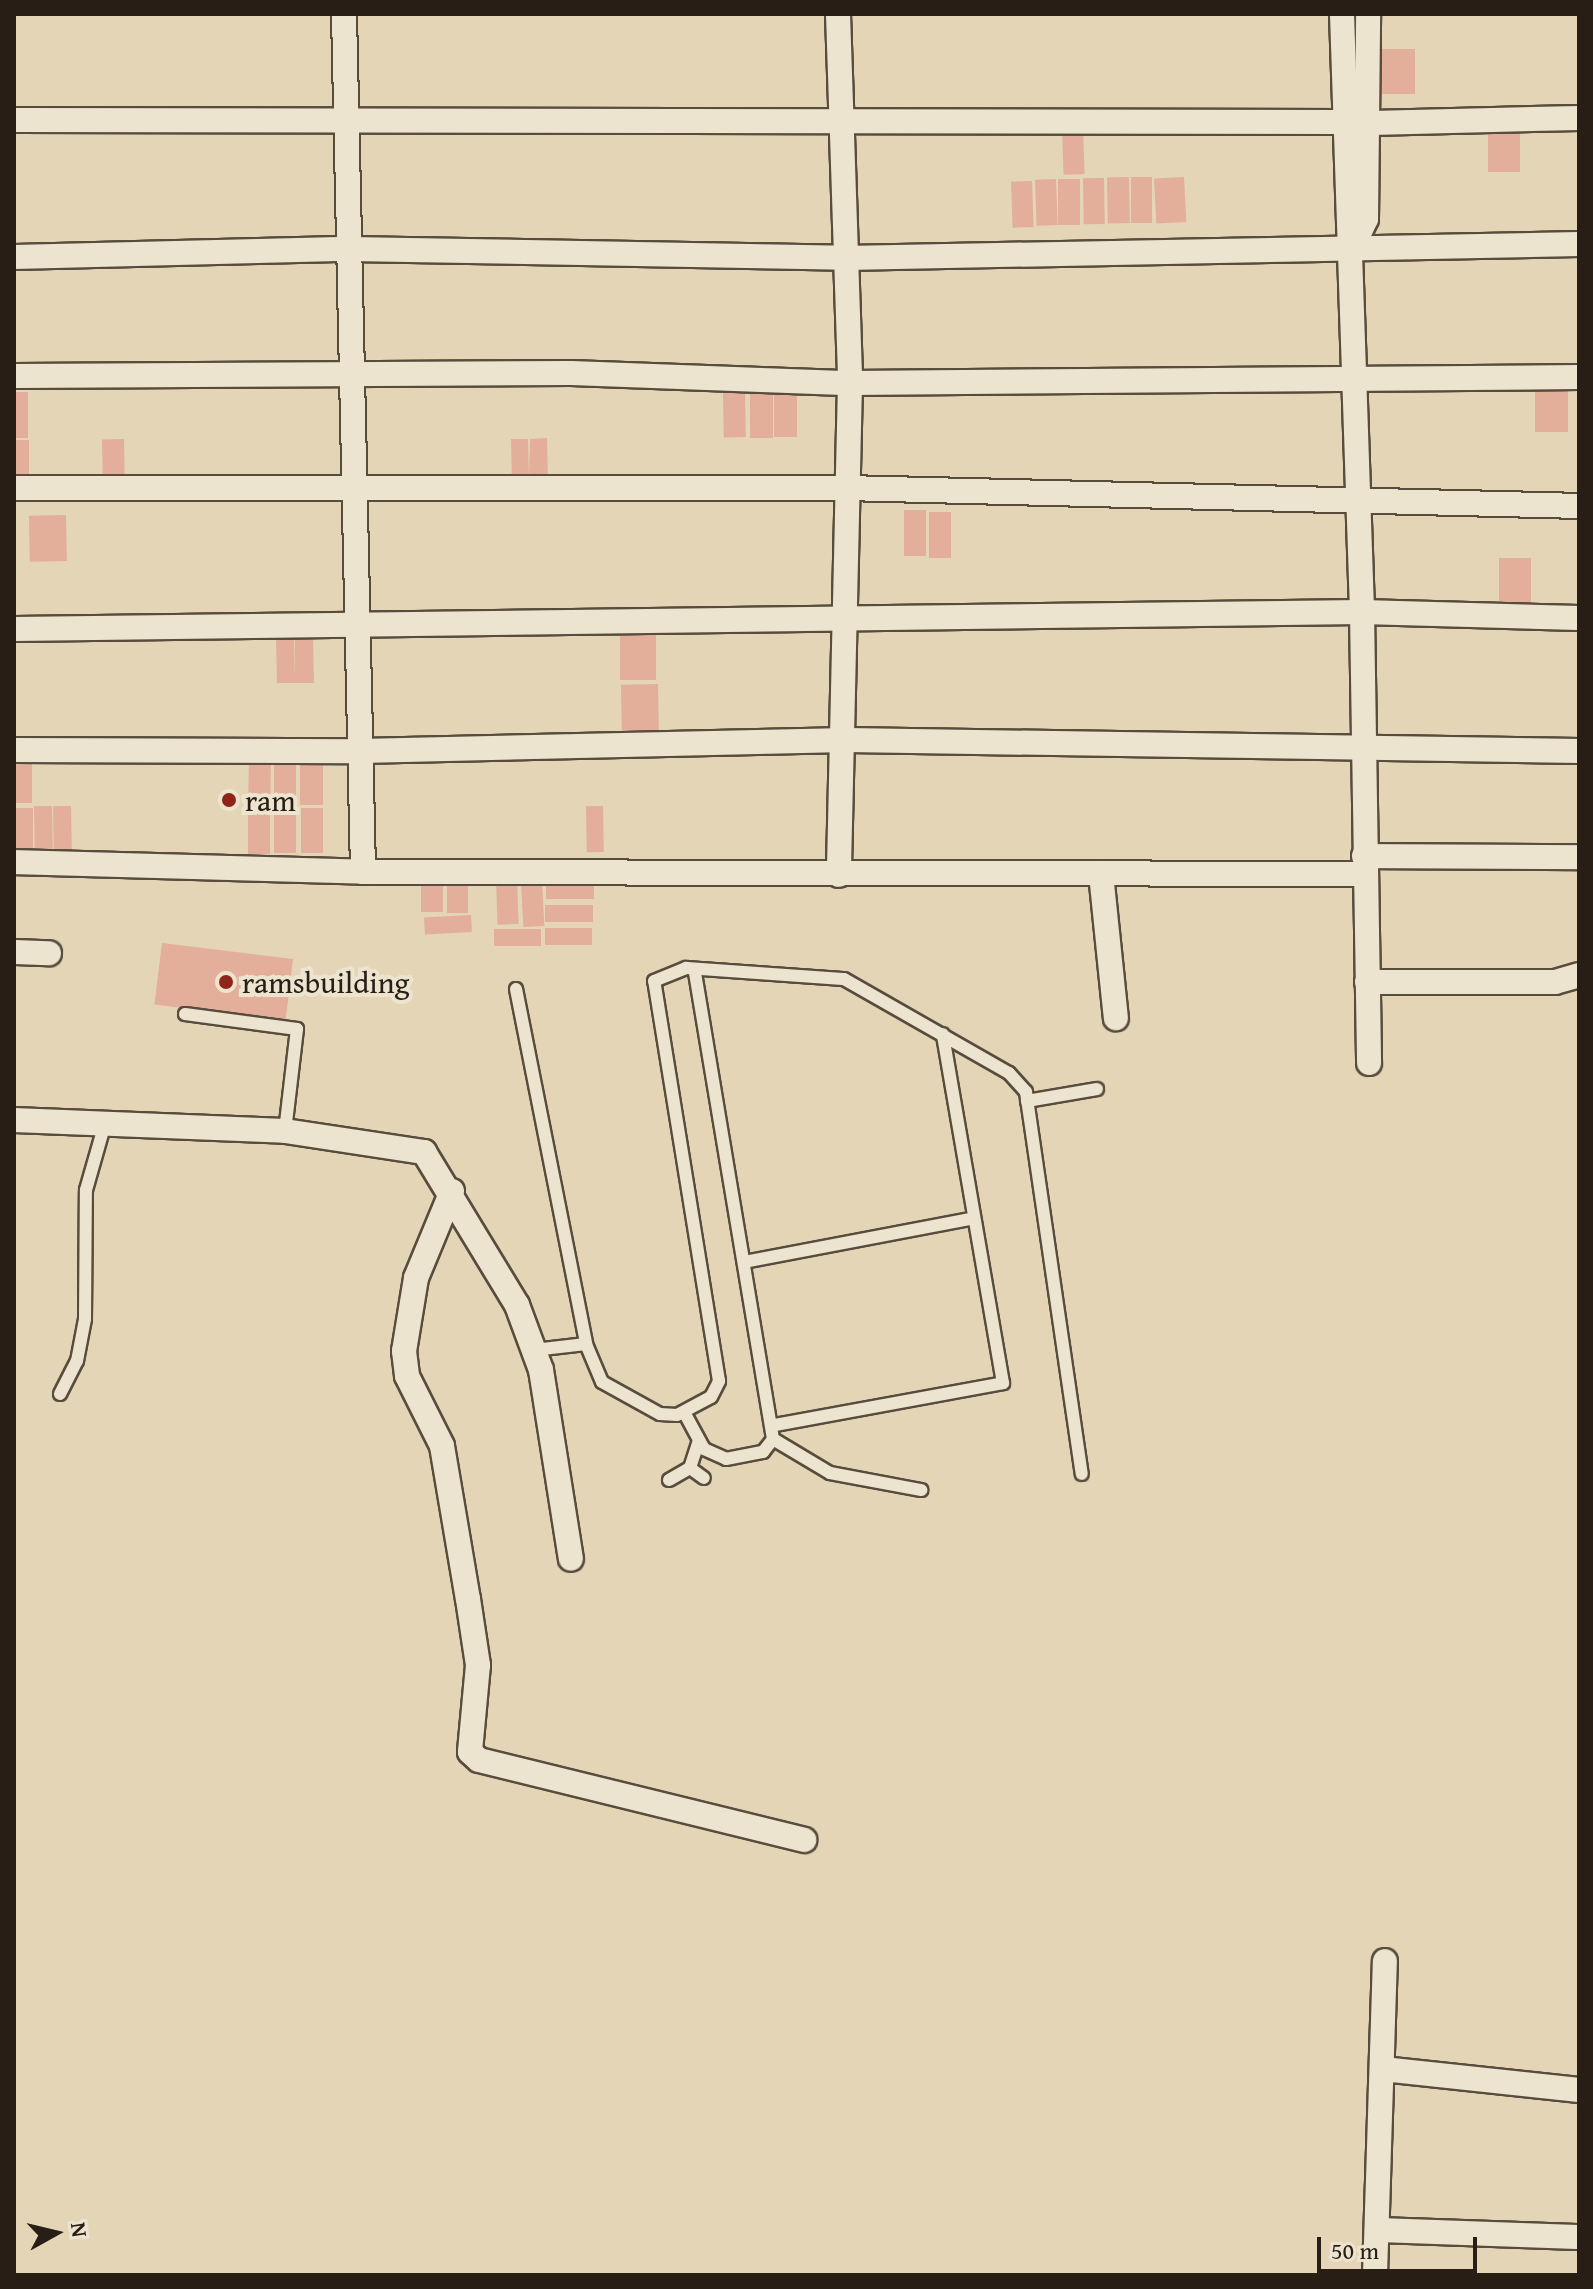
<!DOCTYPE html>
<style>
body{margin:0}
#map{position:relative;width:1593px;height:2289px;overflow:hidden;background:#e3d5b6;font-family:"Gentium Book Plus",serif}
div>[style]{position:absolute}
.building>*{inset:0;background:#e3ae9a;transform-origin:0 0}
.roads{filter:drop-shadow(2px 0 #584c3d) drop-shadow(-2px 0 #584c3d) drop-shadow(0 2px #584c3d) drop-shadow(0 -2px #584c3d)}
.lane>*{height:12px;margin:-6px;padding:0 6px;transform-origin:6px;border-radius:6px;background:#ede4d0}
.street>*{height:24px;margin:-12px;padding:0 12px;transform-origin:12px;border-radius:12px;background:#ede4d0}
.dots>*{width:22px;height:22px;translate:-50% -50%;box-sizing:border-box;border:4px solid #ede4d0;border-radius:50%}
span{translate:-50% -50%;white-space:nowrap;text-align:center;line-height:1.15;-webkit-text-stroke:8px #ede4d0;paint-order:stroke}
.poi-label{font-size:30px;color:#291e15}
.left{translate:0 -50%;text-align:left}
.frame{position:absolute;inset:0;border:16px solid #291e15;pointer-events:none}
.north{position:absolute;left:16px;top:2193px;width:80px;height:80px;-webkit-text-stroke:6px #ede4d0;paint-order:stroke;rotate:82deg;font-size:22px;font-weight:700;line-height:32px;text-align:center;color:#291e15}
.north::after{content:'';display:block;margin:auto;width:28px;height:36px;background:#291e15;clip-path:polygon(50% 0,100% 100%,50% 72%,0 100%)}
.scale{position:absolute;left:1317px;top:2237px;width:160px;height:36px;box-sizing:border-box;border:4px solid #291e15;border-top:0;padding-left:10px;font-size:24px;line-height:28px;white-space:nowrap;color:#291e15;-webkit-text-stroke:6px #ede4d0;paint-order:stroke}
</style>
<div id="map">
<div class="building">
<div style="left:1382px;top:49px;width:33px;height:45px"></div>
<div style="left:1488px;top:127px;width:32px;height:45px"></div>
<div style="left:1083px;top:128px;width:46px;height:21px;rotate:88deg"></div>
<div style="left:1129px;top:177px;width:46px;height:22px;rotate:89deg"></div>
<div style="left:1131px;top:177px;width:21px;height:46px"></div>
<div style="left:1184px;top:177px;width:45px;height:30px;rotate:87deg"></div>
<div style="left:1104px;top:178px;width:46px;height:21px;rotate:89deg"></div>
<div style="left:1056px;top:179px;width:46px;height:21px;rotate:88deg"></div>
<div style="left:1058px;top:179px;width:22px;height:46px"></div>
<div style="left:1032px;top:181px;width:46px;height:21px;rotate:88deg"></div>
<div style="left:1535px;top:387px;width:33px;height:45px"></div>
<div style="left:745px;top:391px;width:46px;height:22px;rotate:89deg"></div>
<div style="left:774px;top:391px;width:23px;height:46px"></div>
<div style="left:14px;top:392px;width:14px;height:46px"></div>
<div style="left:750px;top:392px;width:23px;height:46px"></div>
<div style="clip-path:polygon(547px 438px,548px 485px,512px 485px,511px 439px,528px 439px,529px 480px,530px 439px)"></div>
<div style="left:124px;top:439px;width:46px;height:22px;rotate:89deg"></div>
<div style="left:14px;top:440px;width:15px;height:46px"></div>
<div style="left:904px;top:510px;width:22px;height:46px"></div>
<div style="left:929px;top:512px;width:22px;height:46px"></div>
<div style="left:66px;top:515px;width:46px;height:37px;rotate:89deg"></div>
<div style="left:1499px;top:558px;width:32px;height:45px"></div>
<div style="left:620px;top:634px;width:36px;height:46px"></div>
<div style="clip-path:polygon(276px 637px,294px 637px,295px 680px,295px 638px,313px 637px,314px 683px,277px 683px)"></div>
<div style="left:658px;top:684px;width:46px;height:37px;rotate:89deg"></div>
<div style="left:15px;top:757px;width:17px;height:46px"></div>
<div style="left:271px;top:757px;width:46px;height:22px;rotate:91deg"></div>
<div style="left:274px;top:758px;width:22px;height:45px"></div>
<div style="left:300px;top:760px;width:23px;height:45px"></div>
<div style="left:52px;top:806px;width:47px;height:18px;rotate:89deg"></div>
<div style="left:71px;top:806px;width:46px;height:18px;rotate:89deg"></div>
<div style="left:603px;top:806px;width:46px;height:17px;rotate:89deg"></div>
<div style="left:296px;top:807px;width:46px;height:22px;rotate:90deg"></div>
<div style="left:15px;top:808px;width:18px;height:46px"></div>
<div style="left:301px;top:808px;width:22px;height:45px"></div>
<div style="left:248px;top:809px;width:22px;height:45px"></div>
<div style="left:421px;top:878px;width:22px;height:34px"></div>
<div style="left:517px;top:878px;width:46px;height:21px;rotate:88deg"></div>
<div style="left:447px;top:879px;width:21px;height:34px"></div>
<div style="left:542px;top:881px;width:45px;height:21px;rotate:87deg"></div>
<div style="left:594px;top:882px;width:17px;height:48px;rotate:90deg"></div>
<div style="left:593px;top:905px;width:17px;height:48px;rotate:90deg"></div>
<div style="left:471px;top:915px;width:17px;height:47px;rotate:87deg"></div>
<div style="left:592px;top:928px;width:17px;height:47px;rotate:90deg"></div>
<div style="left:541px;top:929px;width:17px;height:47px;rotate:90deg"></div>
<div style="left:162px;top:943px;width:132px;height:62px;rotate:7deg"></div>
</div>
<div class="roads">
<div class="lane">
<div style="left:516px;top:989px;width:362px;rotate:78.8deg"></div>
<div style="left:185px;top:1014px;width:113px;rotate:7.6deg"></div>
<div style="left:297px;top:1029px;width:103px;rotate:96.7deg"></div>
<div style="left:1027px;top:1101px;width:71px;rotate:-9.7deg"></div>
<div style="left:744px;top:1262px;width:234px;rotate:-10.8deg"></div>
<div style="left:534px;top:1350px;width:52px;rotate:-6.6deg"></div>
<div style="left:586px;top:1344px;width:41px;rotate:67.2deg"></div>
<div style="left:602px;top:1382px;width:66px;rotate:28.9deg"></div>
<div style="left:660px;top:1414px;width:17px;rotate:3deg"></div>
<div style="left:677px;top:1415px;width:38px;rotate:-28deg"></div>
<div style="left:711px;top:1397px;width:18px;rotate:-63deg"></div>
<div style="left:719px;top:1381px;width:405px;rotate:-99.2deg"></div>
<div style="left:654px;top:981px;width:35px;rotate:-22deg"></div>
<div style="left:686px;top:968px;width:158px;rotate:4deg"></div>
<div style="left:844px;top:979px;width:190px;rotate:29.7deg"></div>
<div style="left:1009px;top:1073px;width:25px;rotate:48deg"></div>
<div style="left:1026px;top:1092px;width:386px;rotate:81.7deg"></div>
<div style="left:60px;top:1394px;width:37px;rotate:-63deg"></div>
<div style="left:77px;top:1361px;width:43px;rotate:-79.2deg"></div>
<div style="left:85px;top:1319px;width:129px;rotate:-89.6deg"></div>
<div style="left:86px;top:1190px;width:66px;rotate:-74.1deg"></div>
<div style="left:684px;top:1412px;width:42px;rotate:61.6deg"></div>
<div style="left:704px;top:1449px;width:24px;rotate:24deg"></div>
<div style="left:726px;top:1459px;width:38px;rotate:-11deg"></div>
<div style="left:763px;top:1452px;width:16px;rotate:-52deg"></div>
<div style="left:773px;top:1439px;width:474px;rotate:-99.5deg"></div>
<div style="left:775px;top:1425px;width:232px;rotate:-10.4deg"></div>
<div style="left:1003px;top:1383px;width:354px;rotate:-99.8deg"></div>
<div style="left:773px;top:1439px;width:66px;rotate:30.8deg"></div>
<div style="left:830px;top:1473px;width:93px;rotate:10.6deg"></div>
<div style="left:690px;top:1468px;width:29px;rotate:-72deg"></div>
<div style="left:669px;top:1480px;width:24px;rotate:-30deg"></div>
<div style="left:690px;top:1468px;width:17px;rotate:36deg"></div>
</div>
<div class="street">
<div style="left:344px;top:14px;width:858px;rotate:88.73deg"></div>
<div style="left:363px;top:872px;width:1002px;rotate:0.11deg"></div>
<div style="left:838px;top:14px;width:369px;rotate:88.1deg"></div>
<div style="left:850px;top:383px;width:492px;rotate:91.3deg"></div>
<div style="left:1342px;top:14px;width:598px;rotate:88.08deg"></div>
<div style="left:1362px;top:612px;width:451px;rotate:89.1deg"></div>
<div style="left:14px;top:120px;width:1331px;rotate:0.09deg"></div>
<div style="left:1371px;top:123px;width:208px;rotate:-1.4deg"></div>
<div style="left:1351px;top:251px;width:35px;rotate:-65deg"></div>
<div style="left:1366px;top:219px;width:205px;rotate:-89.4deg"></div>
<div style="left:14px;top:257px;width:335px;rotate:-1.4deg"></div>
<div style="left:349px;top:249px;width:496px;rotate:1deg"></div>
<div style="left:845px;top:258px;width:734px;rotate:-1.09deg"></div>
<div style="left:14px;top:376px;width:557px;rotate:-0.31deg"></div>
<div style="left:571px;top:373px;width:279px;rotate:2.1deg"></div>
<div style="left:850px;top:383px;width:729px;rotate:-0.47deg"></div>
<div style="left:14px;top:488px;width:831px"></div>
<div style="left:845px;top:488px;width:734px;rotate:1.4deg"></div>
<div style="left:14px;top:629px;width:1348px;rotate:-0.72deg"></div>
<div style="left:1362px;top:612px;width:217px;rotate:1.6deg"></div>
<div style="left:14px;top:750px;width:346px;rotate:0.2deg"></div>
<div style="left:360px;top:751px;width:487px;rotate:-1.3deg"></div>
<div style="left:847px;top:740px;width:732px;rotate:0.86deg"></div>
<div style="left:1364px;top:856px;width:215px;rotate:0.3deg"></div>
<div style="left:14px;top:862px;width:349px;rotate:1.6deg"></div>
<div style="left:1101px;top:874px;width:145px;rotate:84.1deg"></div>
<div style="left:14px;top:952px;width:35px;rotate:2deg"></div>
<div style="left:1367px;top:982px;width:188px"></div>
<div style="left:1555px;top:982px;width:25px;rotate:-16deg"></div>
<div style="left:14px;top:1120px;width:271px;rotate:2.3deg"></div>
<div style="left:285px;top:1131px;width:141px;rotate:8.6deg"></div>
<div style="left:424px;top:1152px;width:179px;rotate:58.7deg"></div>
<div style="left:517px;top:1305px;width:69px;rotate:69.7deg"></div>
<div style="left:541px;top:1370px;width:191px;rotate:81deg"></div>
<div style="left:452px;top:1191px;width:94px;rotate:112.5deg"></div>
<div style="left:416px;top:1278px;width:74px;rotate:99.3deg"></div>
<div style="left:404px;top:1351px;width:25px;rotate:83deg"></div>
<div style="left:407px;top:1376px;width:78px;rotate:63.4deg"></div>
<div style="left:442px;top:1446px;width:155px;rotate:80.4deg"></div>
<div style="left:468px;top:1599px;width:67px;rotate:81.4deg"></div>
<div style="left:478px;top:1665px;width:87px;rotate:95.3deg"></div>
<div style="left:470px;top:1752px;width:12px;rotate:42deg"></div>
<div style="left:479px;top:1760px;width:335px;rotate:13.8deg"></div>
<div style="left:1383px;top:2069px;width:197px;rotate:6.1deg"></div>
<div style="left:1377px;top:2230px;width:202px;rotate:2deg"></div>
<div style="left:1375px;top:2275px;width:314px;rotate:-88.2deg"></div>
</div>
</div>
<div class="dots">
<div style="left:229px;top:800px;background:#8f2418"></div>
<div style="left:226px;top:982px;background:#8f2418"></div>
</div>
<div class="poi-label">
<span class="left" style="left:245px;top:800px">ram</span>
<span class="left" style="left:242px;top:982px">ramsbuilding</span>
</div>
<div class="frame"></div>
<div class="north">N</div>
<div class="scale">50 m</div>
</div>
